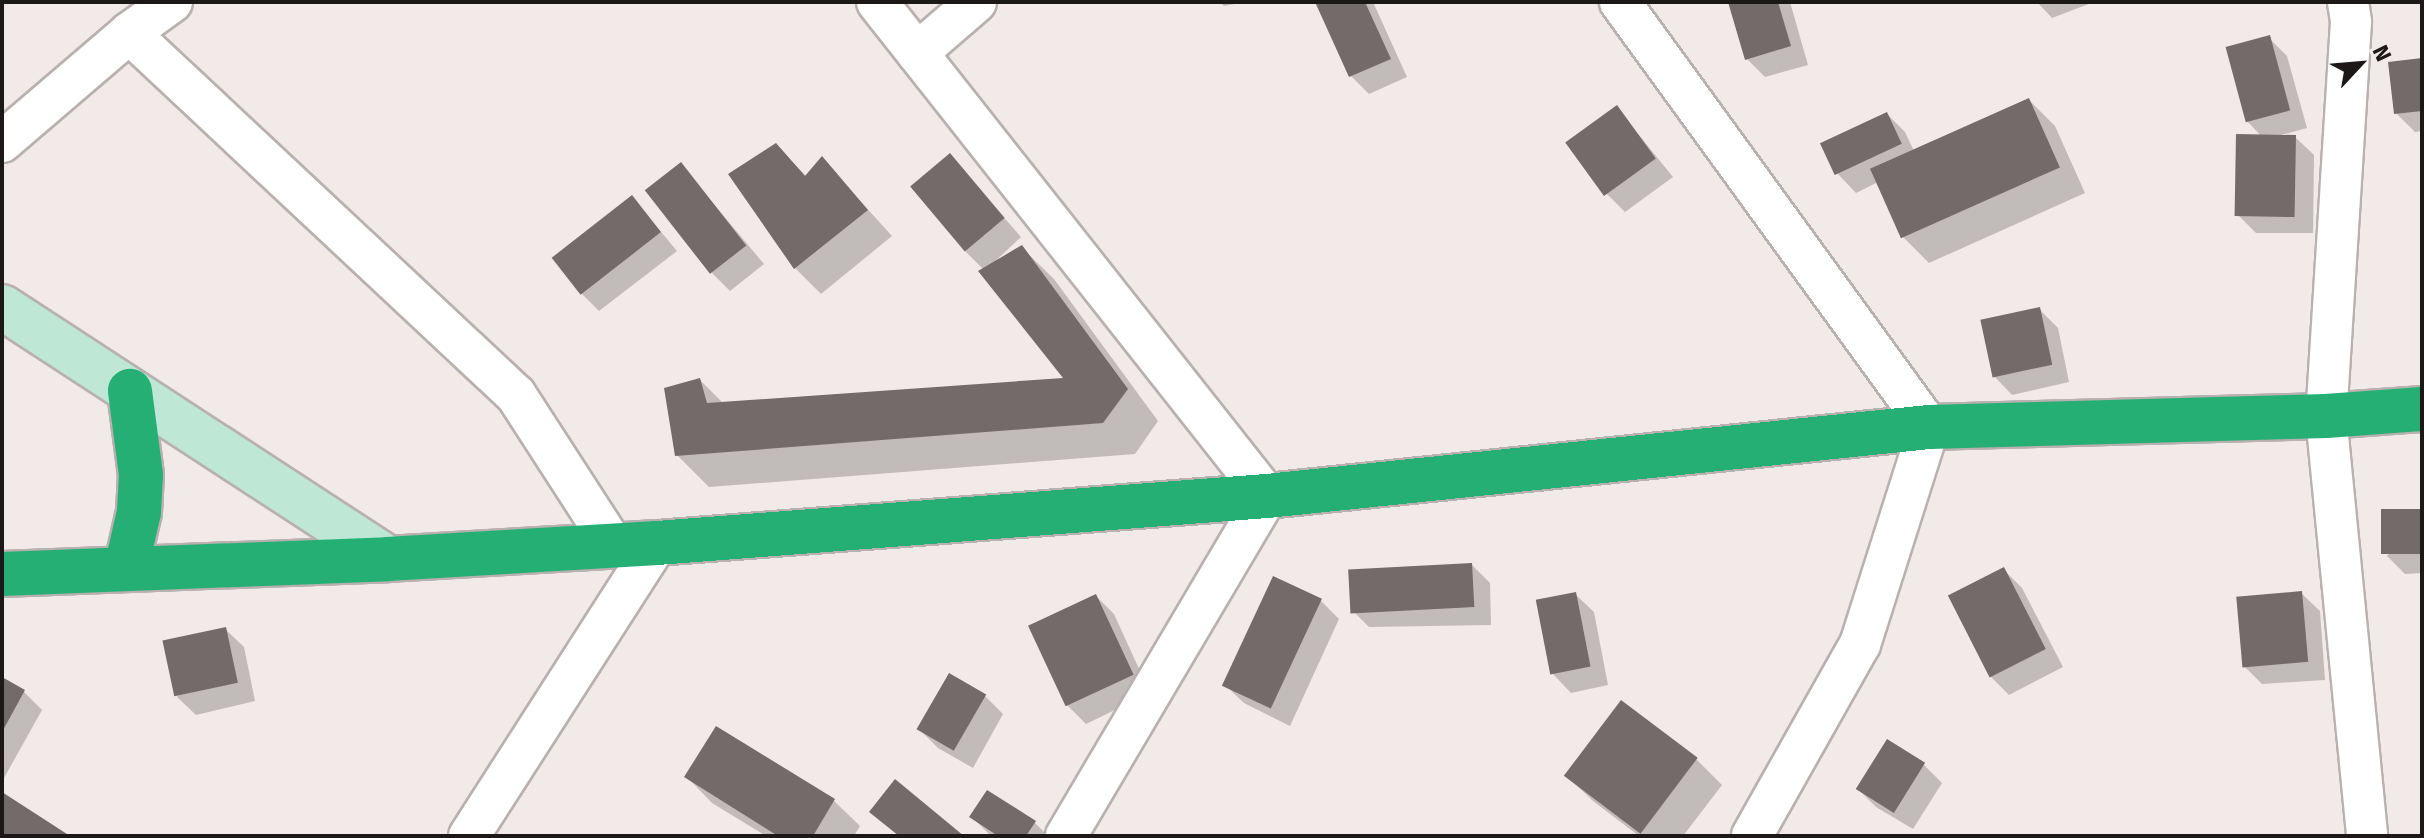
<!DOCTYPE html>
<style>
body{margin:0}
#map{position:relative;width:2424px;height:838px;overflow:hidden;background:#f2eae8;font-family:"Fira Sans",sans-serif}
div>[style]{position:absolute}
.shadow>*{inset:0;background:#0003}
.building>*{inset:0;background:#726b69;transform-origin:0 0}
.roads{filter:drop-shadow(2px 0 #b9b1af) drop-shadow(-2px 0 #b9b1af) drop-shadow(0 2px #b9b1af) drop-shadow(0 -2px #b9b1af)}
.street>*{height:40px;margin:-20px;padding:0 20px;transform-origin:20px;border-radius:20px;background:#fff}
.secondary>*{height:44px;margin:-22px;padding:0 22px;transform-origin:22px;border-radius:22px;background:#bee7d6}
.highway>*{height:44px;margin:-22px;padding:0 22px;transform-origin:22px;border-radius:22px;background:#25af75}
span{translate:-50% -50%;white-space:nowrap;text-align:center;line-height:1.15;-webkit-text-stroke:7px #f2eae8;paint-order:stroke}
.frame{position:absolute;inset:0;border:4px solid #1b1817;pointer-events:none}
.north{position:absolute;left:2320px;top:24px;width:80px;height:80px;-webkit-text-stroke:6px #f2eae8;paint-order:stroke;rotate:64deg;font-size:22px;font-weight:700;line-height:32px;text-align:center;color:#1b1817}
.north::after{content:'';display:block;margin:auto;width:28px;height:36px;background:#1b1817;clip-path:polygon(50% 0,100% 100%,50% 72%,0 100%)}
</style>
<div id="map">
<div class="shadow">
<div style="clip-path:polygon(1220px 2px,1245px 2px,1224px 6px)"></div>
<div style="clip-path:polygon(1317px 2px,1373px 2px,1407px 77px,1369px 94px,1351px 76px)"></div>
<div style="clip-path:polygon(1730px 2px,1790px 2px,1808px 65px,1765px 77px,1747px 59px)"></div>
<div style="clip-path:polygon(2037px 2px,2094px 2px,2052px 18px)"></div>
<div style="clip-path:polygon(2269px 38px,2287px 56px,2307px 128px,2281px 135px,2295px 137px,2314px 155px,2313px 233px,2256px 233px,2238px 215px,2262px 137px,2247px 121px)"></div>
<div style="clip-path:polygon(2422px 60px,2422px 131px,2415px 132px,2396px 113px)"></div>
<div style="clip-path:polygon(2029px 100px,2055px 126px,2085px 193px,1929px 263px,1903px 237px,1878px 182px,1856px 193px,1838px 174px,1823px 144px,1887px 114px,1905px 132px,1914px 151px)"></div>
<div style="clip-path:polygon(1617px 108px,1673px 177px,1625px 212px,1607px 194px)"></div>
<div style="clip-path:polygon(776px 145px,807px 177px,822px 159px,892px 236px,821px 294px,795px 268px,730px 174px)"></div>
<div style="clip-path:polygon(950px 156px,1021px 237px,989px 267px,1022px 248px,1054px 279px,1158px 421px,1135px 454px,709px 487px,677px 455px,700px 380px,724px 404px,1067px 379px,984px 270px,965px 251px)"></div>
<div style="clip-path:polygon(681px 165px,764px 264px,730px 291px,712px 273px)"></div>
<div style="clip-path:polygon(632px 197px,677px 251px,599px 311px,581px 293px)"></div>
<div style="clip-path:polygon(2039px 309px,2058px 328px,2069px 382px,2012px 395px,1994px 376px)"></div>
<div style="clip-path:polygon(2422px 511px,2422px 573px,2405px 574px,2387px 556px)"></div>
<div style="clip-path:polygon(1472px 565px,1490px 583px,1491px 625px,1369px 627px,1351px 609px)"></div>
<div style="clip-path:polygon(2004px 570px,2022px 588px,2063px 667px,2009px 695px,1991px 677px)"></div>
<div style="clip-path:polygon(2301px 593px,2320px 611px,2325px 680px,2262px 684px,2244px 666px)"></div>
<div style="clip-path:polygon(1575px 594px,1594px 612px,1608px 685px,1571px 693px,1553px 674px)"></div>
<div style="clip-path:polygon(1096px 596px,1114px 614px,1150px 693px,1086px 724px,1067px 705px)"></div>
<div style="clip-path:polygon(1321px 601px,1339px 619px,1290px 726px,1244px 703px,1225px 685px)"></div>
<div style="clip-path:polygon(225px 629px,244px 647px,255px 701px,196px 715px,177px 697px)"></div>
<div style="clip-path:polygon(2px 679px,24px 692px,42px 710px,4px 778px)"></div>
<div style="clip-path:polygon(985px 696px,1003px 714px,973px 768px,938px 748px,920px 730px)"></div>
<div style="clip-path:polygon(1888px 742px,1924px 765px,1942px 783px,1913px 829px,1876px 807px,1858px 789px)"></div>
<div style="clip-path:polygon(1696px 759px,1722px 785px,1683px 836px,1639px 836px,1593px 801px,1567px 776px)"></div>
<div style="clip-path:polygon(687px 777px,834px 801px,860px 826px,854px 836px,766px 836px,712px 803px)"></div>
<div style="clip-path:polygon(987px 792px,1035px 823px,1048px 836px,990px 835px,972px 817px)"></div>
</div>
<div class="building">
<div style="clip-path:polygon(1315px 2px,1365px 2px,1391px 59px,1349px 77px)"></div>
<div style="clip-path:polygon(1728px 2px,1778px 2px,1791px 46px,1745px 60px)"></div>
<div style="left:2270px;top:35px;width:78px;height:46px;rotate:75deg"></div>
<div style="clip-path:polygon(2422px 58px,2422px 111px,2394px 114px,2388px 62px)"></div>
<div style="left:2029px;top:98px;width:76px;height:174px;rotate:66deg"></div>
<div style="left:1617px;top:105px;width:66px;height:64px;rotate:54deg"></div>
<div style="left:1887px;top:112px;width:35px;height:74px;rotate:65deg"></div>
<div style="left:2236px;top:134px;width:60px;height:82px;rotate:1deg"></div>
<div style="clip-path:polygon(776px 143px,805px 176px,822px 156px,868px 210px,794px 269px,728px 174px)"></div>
<div style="left:950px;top:153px;width:85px;height:52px;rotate:50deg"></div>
<div style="left:681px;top:162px;width:106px;height:46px;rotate:52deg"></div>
<div style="left:632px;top:195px;width:47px;height:102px;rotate:52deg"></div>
<div style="clip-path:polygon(1022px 245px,1128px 389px,1103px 423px,675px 456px,664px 388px,700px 378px,707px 403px,1063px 378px,978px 271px)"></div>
<div style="left:2040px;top:307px;width:59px;height:61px;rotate:78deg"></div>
<div style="left:2422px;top:509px;width:45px;height:41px;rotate:90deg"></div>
<div style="left:1472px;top:563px;width:44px;height:124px;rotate:87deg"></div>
<div style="left:2004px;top:567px;width:92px;height:63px;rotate:63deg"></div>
<div style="left:1273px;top:576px;width:54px;height:121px;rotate:25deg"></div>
<div style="left:2302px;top:591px;width:71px;height:66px;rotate:85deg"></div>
<div style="left:1576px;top:592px;width:76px;height:41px;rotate:79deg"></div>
<div style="left:1096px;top:594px;width:89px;height:75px;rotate:65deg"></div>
<div style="left:226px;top:627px;width:57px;height:65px;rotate:78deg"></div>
<div style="left:949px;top:673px;width:43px;height:65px;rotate:30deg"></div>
<div style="clip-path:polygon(2px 677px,25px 690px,2px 732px)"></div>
<div style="left:1621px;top:700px;width:96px;height:95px;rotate:37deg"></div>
<div style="clip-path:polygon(716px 726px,835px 799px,813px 836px,778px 836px,684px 777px)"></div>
<div style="left:1887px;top:739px;width:45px;height:59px;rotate:32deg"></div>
<div style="clip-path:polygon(895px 779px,964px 836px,899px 836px,869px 812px)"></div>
<div style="clip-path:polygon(987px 790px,1036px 821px,1026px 836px,998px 836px,969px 817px)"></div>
<div style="clip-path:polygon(2px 792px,67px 834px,65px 836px,2px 836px)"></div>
</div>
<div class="roads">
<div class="street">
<div style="left:877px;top:2px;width:629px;rotate:51.71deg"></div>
<div style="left:1267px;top:496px;width:395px;rotate:120.6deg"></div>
<div style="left:1620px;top:2px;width:525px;rotate:53.98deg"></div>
<div style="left:1929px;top:427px;width:228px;rotate:107.6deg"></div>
<div style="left:1860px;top:644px;width:220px;rotate:119.4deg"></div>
<div style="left:2348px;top:2px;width:20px;rotate:81deg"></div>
<div style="left:2351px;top:22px;width:395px;rotate:93.6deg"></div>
<div style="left:2326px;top:416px;width:422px;rotate:84.4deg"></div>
<div style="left:129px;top:33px;width:530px;rotate:43.09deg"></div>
<div style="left:516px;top:395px;width:179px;rotate:57.1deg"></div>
<div style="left:917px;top:53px;width:78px;rotate:-40.8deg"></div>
<div style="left:2px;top:142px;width:167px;rotate:-40.6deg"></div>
<div style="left:129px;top:33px;width:53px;rotate:-35.8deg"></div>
<div style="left:469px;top:836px;width:348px;rotate:-57.3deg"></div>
</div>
<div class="secondary">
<div style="left:2px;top:307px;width:461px;rotate:33.1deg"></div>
</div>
<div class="highway">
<div style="left:126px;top:569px;width:58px;rotate:-77.2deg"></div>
<div style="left:139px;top:512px;width:37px;rotate:-87deg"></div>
<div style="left:141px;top:475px;width:85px;rotate:-97.5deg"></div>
<div style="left:2px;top:574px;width:386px;rotate:-2.2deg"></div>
<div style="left:388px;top:559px;width:269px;rotate:-3.4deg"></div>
<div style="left:657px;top:543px;width:612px;rotate:-4.41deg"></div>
<div style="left:1267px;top:496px;width:666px;rotate:-5.95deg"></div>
<div style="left:1929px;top:427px;width:397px;rotate:-1.6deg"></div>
<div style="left:2326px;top:416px;width:96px;rotate:-4.2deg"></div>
</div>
</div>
<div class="frame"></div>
<div class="north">N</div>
</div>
